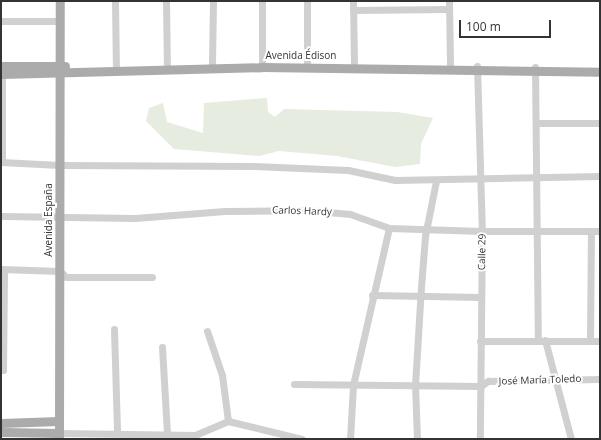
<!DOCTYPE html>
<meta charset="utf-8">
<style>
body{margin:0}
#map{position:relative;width:601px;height:440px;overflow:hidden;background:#fff;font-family:"Open Sans",sans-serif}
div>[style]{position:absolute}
.green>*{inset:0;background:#e6ecdf}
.minor>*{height:7px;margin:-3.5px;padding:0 3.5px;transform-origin:3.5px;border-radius:3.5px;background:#d0d0d0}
.major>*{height:9px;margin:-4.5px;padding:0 4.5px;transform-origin:4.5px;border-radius:4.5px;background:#ababab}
span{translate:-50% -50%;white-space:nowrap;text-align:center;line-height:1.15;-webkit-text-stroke:4px #fff;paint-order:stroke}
.street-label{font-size:10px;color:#333}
.frame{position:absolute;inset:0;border:2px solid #333;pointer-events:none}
.scale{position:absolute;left:459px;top:20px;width:92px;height:18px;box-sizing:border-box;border:2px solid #333;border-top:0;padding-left:5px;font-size:12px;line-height:14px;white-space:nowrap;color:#333;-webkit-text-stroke:3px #fff;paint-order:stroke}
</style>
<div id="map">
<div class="green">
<div style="clip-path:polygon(267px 98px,268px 112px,275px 117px,284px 109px,397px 112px,433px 118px,421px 144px,420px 164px,395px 167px,337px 156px,279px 151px,259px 156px,174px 149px,146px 121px,149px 108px,163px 103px,167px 122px,203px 133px,204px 103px)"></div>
</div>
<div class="minor">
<div style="left:115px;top:1px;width:68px;rotate:89.2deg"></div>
<div style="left:166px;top:1px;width:68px;rotate:89.2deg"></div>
<div style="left:307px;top:1px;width:62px;rotate:90deg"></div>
<div style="left:353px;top:1px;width:66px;rotate:89.1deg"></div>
<div style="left:449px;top:1px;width:67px;rotate:89.1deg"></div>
<div style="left:353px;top:10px;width:96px;rotate:-0.6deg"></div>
<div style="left:1px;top:21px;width:59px"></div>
<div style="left:212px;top:64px;width:63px;rotate:-89.1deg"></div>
<div style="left:477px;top:66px;width:165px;rotate:88.3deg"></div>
<div style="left:482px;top:231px;width:208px;rotate:90.6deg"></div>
<div style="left:262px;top:67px;width:66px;rotate:-90deg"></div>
<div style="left:535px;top:67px;width:273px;rotate:89.4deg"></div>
<div style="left:2px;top:71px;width:91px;rotate:90deg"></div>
<div style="left:536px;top:123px;width:64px"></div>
<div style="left:1px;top:162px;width:59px;rotate:2.9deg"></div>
<div style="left:60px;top:165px;width:193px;rotate:0.3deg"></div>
<div style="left:253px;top:166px;width:95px;rotate:2.4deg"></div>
<div style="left:348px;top:170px;width:48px;rotate:12deg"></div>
<div style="left:395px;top:180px;width:205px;rotate:-1.1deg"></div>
<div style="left:1px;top:216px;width:134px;rotate:0.9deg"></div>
<div style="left:135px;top:218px;width:90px;rotate:-4.4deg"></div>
<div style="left:225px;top:211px;width:82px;rotate:-0.7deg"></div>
<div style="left:307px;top:210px;width:43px;rotate:5.3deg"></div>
<div style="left:350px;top:214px;width:41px;rotate:19.7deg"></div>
<div style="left:389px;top:228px;width:93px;rotate:1.8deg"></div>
<div style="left:482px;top:231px;width:118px"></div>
<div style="left:1px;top:269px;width:59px;rotate:1.9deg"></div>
<div style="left:60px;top:271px;width:8px;rotate:45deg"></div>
<div style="left:66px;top:277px;width:86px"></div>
<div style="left:372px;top:295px;width:109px;rotate:1.1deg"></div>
<div style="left:114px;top:329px;width:104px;rotate:88.3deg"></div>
<div style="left:207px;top:331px;width:46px;rotate:71.2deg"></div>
<div style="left:222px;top:375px;width:46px;rotate:82.6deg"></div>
<div style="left:545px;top:340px;width:102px;rotate:75.3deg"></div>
<div style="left:590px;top:340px;width:109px;rotate:-89.5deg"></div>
<div style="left:480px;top:341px;width:120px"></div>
<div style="left:162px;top:347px;width:88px;rotate:86.7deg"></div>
<div style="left:1px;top:370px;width:2px"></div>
<div style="left:3px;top:370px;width:99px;rotate:-89.4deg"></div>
<div style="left:294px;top:384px;width:187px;rotate:0.6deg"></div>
<div style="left:481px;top:386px;width:9px;rotate:-36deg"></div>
<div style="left:488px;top:381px;width:112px;rotate:-1deg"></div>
<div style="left:59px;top:433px;width:136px;rotate:0.8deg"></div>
<div style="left:195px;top:435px;width:36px;rotate:-23deg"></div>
<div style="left:228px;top:421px;width:76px;rotate:13.7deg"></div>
<div style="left:350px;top:439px;width:54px;rotate:-86.8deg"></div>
<div style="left:353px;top:385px;width:161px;rotate:-77.1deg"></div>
<div style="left:417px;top:439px;width:54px;rotate:-92.1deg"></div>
<div style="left:415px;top:385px;width:98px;rotate:-86.5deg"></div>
<div style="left:421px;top:287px;width:51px;rotate:-85.5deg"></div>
<div style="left:425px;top:236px;width:56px;rotate:-78.7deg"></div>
</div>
<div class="major">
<div style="left:1px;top:66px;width:64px"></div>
<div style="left:1px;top:74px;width:261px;rotate:-1.5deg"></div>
<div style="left:262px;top:67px;width:338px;rotate:0.8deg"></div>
<div style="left:1px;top:423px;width:58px;rotate:-2deg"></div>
<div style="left:1px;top:432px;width:58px;rotate:1deg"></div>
<div style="left:59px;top:439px;width:438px;rotate:-89.9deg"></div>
</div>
<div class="street-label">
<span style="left:301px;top:56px">Avenida Édison</span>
<span style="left:302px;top:211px;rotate:2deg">Carlos Hardy</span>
<span style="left:49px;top:220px;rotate:-90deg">Avenida España</span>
<span style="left:482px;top:252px;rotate:-89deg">Calle 29</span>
<span style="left:540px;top:380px;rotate:-2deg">José María Toledo</span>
</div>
<div class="frame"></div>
<div class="scale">100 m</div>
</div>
